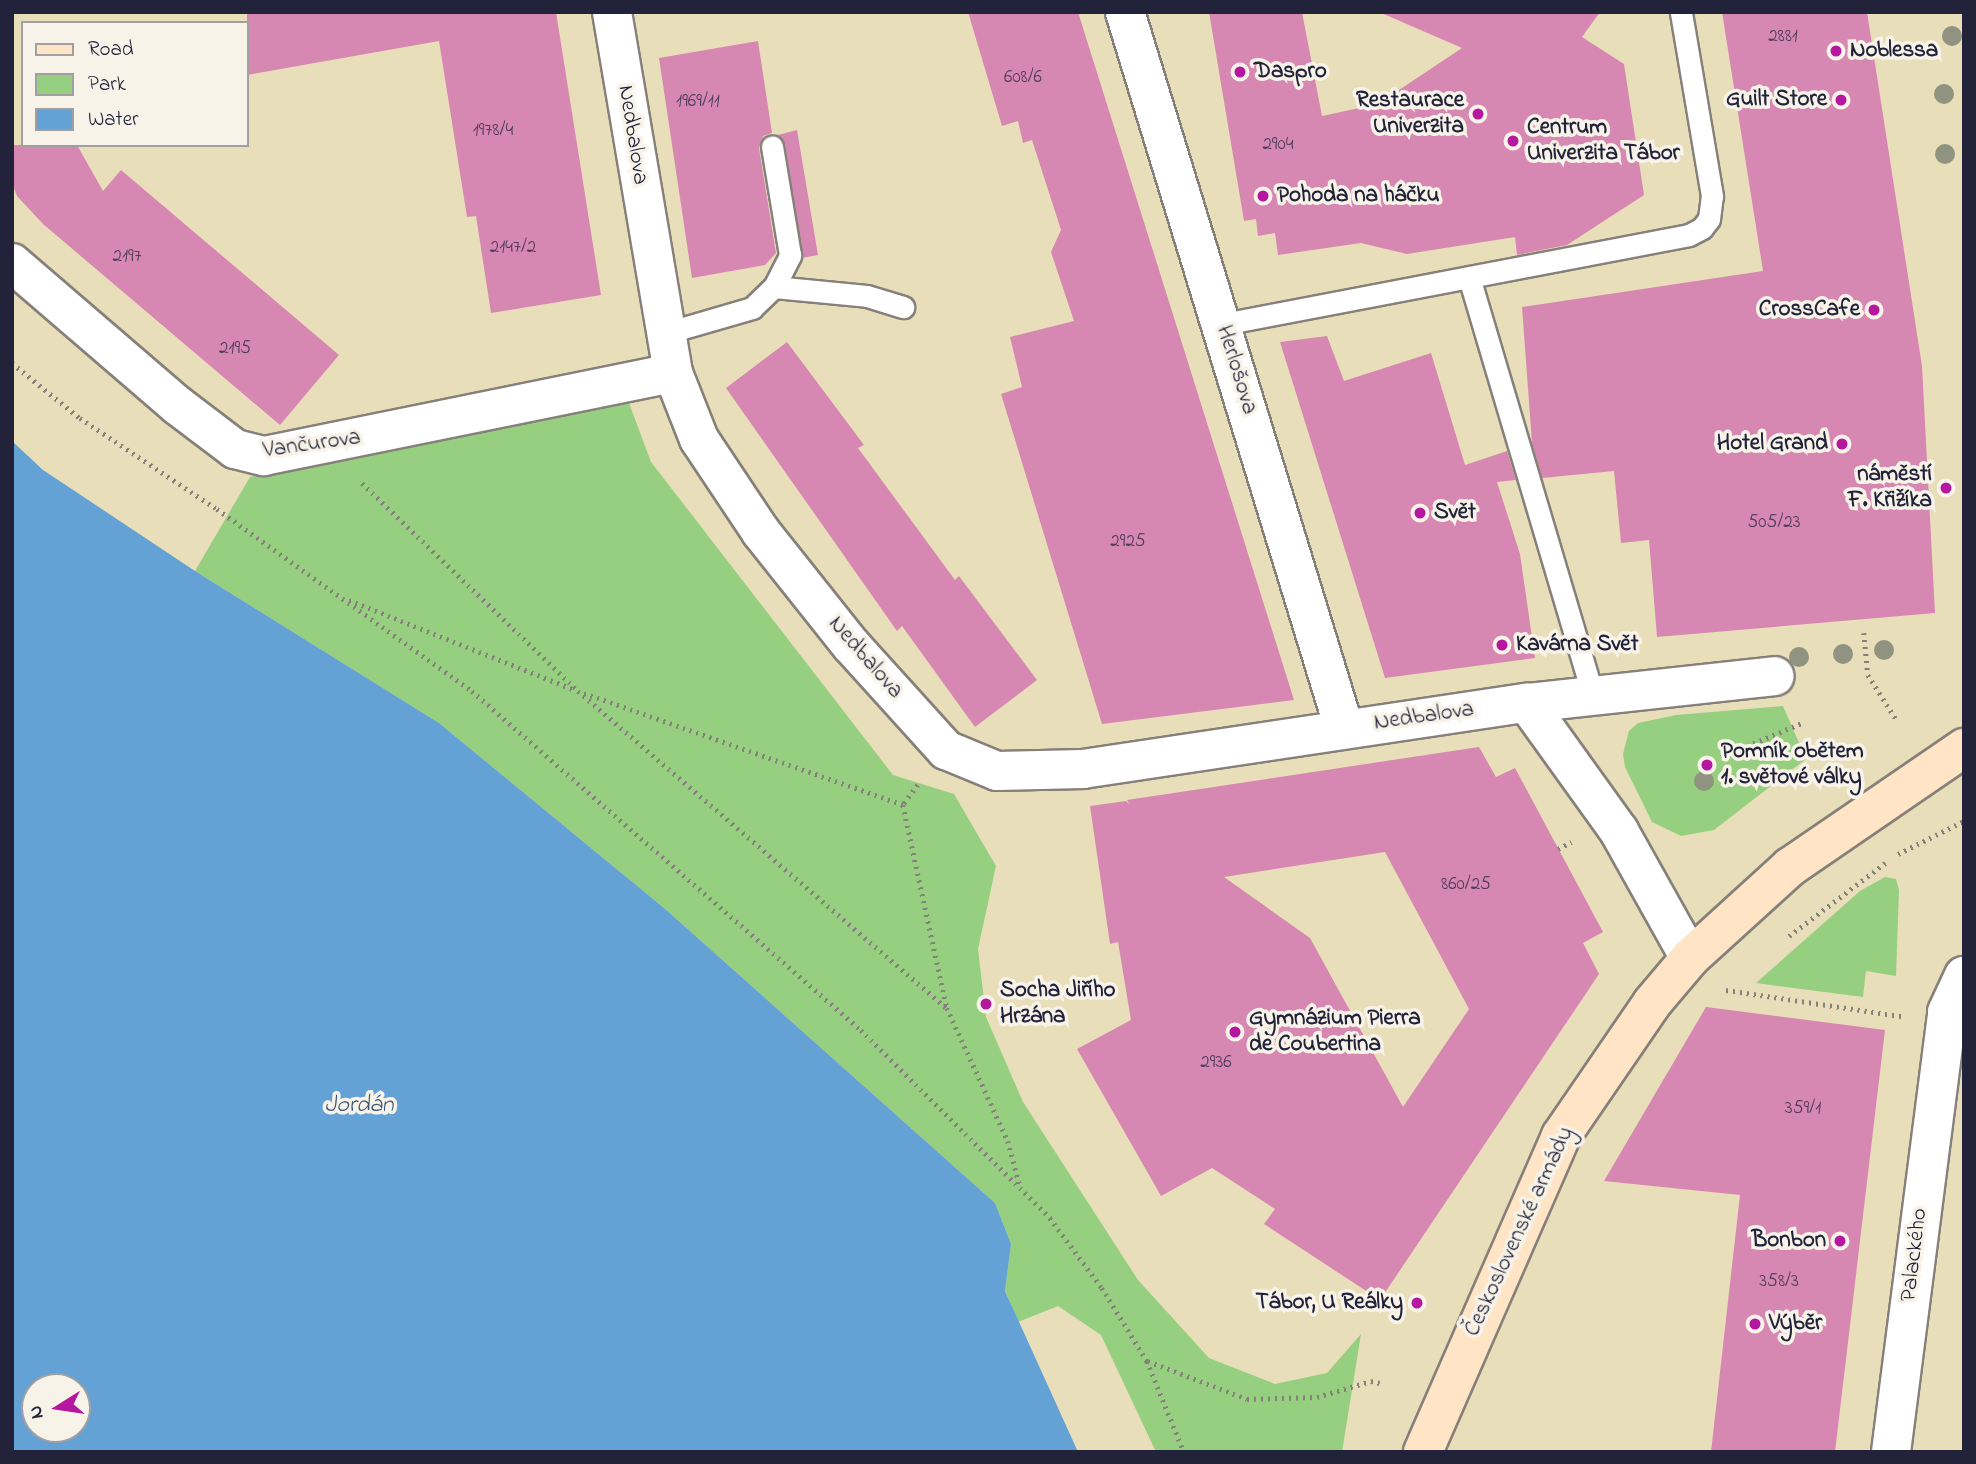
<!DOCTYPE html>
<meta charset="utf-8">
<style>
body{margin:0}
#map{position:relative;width:1976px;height:1464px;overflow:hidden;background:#e9deba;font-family:"Indie Flower",sans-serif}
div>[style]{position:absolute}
.green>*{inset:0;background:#97cf81}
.water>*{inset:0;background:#64a1d5}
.building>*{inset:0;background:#d788b2}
.path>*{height:4.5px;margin-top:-2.25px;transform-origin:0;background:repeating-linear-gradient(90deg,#86807a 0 2px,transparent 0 7px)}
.roads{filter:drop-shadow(2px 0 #86807a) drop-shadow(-2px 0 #86807a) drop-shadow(0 2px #86807a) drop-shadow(0 -2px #86807a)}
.service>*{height:21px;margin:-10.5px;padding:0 10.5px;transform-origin:10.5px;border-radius:10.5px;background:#fff}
.minor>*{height:38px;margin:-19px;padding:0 19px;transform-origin:19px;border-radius:19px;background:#fff}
.secondary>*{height:38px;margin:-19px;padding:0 19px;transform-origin:19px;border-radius:19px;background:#ffe4c6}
.trees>*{width:20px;height:20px;margin:-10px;border-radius:50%;background:#8f9380}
.dots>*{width:19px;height:19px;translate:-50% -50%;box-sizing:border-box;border:4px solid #f7f3e8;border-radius:50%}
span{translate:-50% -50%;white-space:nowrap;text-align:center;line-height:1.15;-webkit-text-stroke:7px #f7f3e8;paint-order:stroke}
.number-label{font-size:19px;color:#4f3c59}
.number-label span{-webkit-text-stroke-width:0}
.poi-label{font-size:23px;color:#22223b;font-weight:700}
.left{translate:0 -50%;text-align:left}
.right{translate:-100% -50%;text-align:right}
.street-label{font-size:23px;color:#22223b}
.water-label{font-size:24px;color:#3c5579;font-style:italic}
.frame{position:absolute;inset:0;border:14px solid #22223b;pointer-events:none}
.legend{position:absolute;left:21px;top:21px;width:228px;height:126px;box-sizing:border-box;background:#f7f3e8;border:2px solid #a29fa3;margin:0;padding:9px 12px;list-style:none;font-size:21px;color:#22223b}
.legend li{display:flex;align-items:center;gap:14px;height:35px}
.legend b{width:35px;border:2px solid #a29fa3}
.north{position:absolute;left:21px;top:1373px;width:70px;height:70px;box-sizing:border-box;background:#f7f3e8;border:2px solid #a29fa3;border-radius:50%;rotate:258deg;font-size:19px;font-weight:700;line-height:28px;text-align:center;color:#22223b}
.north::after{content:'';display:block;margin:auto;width:24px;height:32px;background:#b5179e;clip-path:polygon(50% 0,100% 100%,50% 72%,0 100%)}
</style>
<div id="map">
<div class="green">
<div style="clip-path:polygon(629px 403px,651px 462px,893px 775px,954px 794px,996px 866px,978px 949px,986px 1017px,1023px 1102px,1138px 1280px,1209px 1358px,1275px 1384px,1327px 1373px,1361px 1334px,1342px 1452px,1156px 1452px,1101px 1335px,1058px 1306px,1018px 1322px,1005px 1290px,1011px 1244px,995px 1203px,664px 908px,439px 723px,195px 571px,250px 477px)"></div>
<div style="clip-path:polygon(1783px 706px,1806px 759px,1714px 830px,1681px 836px,1652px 822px,1625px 767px,1623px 754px,1629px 731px,1638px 723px,1676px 715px)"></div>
<div style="clip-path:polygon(1885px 877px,1896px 879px,1899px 890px,1896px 976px,1866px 971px,1863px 997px,1756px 983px,1860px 891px)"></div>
</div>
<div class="water">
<div style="clip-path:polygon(evenodd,12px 441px,43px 470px,195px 571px,439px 723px,664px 908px,995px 1203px,1011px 1244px,1005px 1291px,1078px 1452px,12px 1452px,12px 441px,35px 1387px,77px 1387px,77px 1429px,35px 1429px,35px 1387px)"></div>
</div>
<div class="building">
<div style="clip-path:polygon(247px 12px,556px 12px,601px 295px,491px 313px,476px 216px,467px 217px,439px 41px,247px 75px)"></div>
<div style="clip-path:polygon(968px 12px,1078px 12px,1294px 700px,1102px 724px,1001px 394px,1022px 387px,1010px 337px,1074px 321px,1051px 252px,1061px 230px,1032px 140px,1023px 143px,1018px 121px,1002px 126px)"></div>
<div style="clip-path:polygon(1209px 12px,1302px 12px,1322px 116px,1378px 104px,1462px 48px,1379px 12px,1600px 12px,1582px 37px,1624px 64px,1644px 195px,1567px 245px,1517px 255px,1515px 237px,1407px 254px,1361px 243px,1278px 255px,1275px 233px,1258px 236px,1256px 219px,1244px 221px)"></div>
<div style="clip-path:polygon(1722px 12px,1867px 12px,1922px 366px,1935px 613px,1657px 637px,1649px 540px,1621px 543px,1614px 471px,1542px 478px,1532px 443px,1522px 307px,1763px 271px)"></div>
<div style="clip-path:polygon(758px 41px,772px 133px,763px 136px,759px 148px,776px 253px,765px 265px,692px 278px,659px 58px)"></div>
<div style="clip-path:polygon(797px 130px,818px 255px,802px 258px,785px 144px,778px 135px)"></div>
<div style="clip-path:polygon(12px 145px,77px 145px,103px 191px,121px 170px,339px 355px,280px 425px,43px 224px,17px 196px,12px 183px)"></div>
<div style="clip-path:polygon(1327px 336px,1344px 381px,1431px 353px,1465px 465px,1507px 451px,1516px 480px,1497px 482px,1520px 554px,1535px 658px,1385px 678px,1280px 342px)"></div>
<div style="clip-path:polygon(787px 342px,864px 445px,858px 448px,955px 580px,959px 576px,1037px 680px,975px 727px,902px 626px,897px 631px,726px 388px)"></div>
<div style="clip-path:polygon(evenodd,1479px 747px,1496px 777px,1515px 768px,1603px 932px,1583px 943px,1599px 974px,1380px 1300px,1264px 1224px,1275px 1209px,1212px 1168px,1161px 1196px,1077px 1049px,1131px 1020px,1118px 942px,1110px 944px,1090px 806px,1126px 801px,1129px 804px,1127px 800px,1479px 747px,1385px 852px,1469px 1009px,1403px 1107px,1310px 938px,1224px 877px,1385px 852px)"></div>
<div style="clip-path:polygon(1706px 1007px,1885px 1030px,1835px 1452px,1711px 1452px,1740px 1195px,1604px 1181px)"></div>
</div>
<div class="path">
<div style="left:12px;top:363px;width:87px;rotate:39deg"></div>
<div style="left:80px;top:418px;width:164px;rotate:33.6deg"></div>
<div style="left:217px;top:509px;width:313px;rotate:35.5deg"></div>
<div style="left:472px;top:691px;width:516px;rotate:41.07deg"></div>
<div style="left:861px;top:1030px;width:267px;rotate:44.8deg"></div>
<div style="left:1050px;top:1218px;width:87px;rotate:53.4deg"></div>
<div style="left:1102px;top:1288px;width:86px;rotate:58.3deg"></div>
<div style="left:1147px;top:1361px;width:98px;rotate:67.9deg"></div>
<div style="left:362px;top:483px;width:300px;rotate:43.9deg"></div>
<div style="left:578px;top:691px;width:486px;rotate:40.7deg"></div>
<div style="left:349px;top:600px;width:243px;rotate:21.7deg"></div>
<div style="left:1864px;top:633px;width:42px;rotate:84.6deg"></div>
<div style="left:1868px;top:675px;width:52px;rotate:57.5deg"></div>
<div style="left:584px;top:693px;width:338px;rotate:19.3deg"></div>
<div style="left:1721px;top:757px;width:88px;rotate:-22.8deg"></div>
<div style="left:918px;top:785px;width:25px;rotate:127deg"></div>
<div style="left:903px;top:805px;width:208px;rotate:77.8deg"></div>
<div style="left:947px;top:1008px;width:146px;rotate:65.4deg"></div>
<div style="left:1008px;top:1141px;width:47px;rotate:75.1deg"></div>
<div style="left:1558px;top:849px;width:15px;rotate:-28deg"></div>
<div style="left:1898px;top:854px;width:74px;rotate:-26.6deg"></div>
<div style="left:1789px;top:936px;width:121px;rotate:-37.2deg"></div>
<div style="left:1726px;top:990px;width:177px;rotate:8.5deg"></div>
<div style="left:1148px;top:1361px;width:106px;rotate:21deg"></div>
<div style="left:1247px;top:1399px;width:70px;rotate:-1.6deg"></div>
<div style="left:1317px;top:1397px;width:56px;rotate:-16.5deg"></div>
<div style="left:1371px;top:1381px;width:9px;rotate:13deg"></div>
</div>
<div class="roads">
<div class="service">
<div style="left:1469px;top:277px;width:436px;rotate:73.5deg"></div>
<div style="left:774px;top:287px;width:93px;rotate:5.5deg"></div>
<div style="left:867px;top:296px;width:38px;rotate:17deg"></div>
<div style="left:1223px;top:324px;width:474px;rotate:-10.8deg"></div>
<div style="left:1689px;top:235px;width:15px;rotate:-28deg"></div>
<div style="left:1702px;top:228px;width:11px;rotate:-52deg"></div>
<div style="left:1709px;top:219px;width:23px;rotate:-83deg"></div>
<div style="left:1712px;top:196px;width:187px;rotate:-99.6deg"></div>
<div style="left:666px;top:333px;width:90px;rotate:-16.2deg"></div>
<div style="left:752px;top:308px;width:30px;rotate:-44deg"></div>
<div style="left:774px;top:287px;width:36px;rotate:-63deg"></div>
<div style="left:790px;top:255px;width:110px;rotate:-99.4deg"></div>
</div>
<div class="minor">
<div style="left:612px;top:12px;width:366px;rotate:80.4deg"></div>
<div style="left:673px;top:373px;width:71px;rotate:68.5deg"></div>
<div style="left:699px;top:439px;width:112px;rotate:56.3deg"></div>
<div style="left:761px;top:532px;width:144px;rotate:51.5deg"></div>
<div style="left:851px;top:645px;width:142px;rotate:47.9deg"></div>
<div style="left:946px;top:750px;width:55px;rotate:22.4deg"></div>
<div style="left:997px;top:771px;width:86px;rotate:-1.3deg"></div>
<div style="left:1083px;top:769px;width:449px;rotate:-8.5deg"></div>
<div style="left:1527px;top:703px;width:249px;rotate:-6.2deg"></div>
<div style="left:1125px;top:12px;width:749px;rotate:72.99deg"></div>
<div style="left:12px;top:263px;width:218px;rotate:40.7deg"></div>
<div style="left:177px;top:405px;width:73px;rotate:37.2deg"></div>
<div style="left:235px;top:449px;width:30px;rotate:14deg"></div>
<div style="left:264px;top:456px;width:417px;rotate:-11.5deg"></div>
<div style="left:1527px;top:703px;width:158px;rotate:54.3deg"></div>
<div style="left:1619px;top:831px;width:145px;rotate:60.8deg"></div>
<div style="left:1891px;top:1452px;width:444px;rotate:-82.7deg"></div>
<div style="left:1947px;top:1012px;width:40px;rotate:-65deg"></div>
</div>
<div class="secondary">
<div style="left:1423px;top:1452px;width:345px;rotate:-66.4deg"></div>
<div style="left:1561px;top:1136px;width:161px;rotate:-55.6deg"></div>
<div style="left:1652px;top:1003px;width:59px;rotate:-49.8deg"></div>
<div style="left:1690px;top:958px;width:135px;rotate:-42.3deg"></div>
<div style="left:1790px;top:867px;width:211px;rotate:-34.4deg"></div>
</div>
</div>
<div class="trees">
<div style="left:1952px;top:36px"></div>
<div style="left:1944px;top:94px"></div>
<div style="left:1945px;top:154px"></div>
<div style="left:1884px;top:650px"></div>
<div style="left:1843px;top:654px"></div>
<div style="left:1799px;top:657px"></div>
<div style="left:1704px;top:781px"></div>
</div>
<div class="dots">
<div style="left:1836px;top:51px;background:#b5179e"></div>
<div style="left:1240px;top:72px;background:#b5179e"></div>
<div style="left:1841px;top:100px;background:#b5179e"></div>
<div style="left:1478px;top:114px;background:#b5179e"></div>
<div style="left:1513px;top:141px;background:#b5179e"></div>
<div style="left:1263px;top:196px;background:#b5179e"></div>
<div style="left:1874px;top:310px;background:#b5179e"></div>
<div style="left:1842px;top:444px;background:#b5179e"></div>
<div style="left:1946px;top:488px;background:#b5179e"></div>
<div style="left:1420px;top:513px;background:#b5179e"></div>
<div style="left:1502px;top:645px;background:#b5179e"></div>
<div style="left:1707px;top:765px;background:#b5179e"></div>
<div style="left:986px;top:1004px;background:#b5179e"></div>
<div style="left:1235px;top:1032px;background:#b5179e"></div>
<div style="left:1840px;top:1241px;background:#b5179e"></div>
<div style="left:1417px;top:1303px;background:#b5179e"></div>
<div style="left:1755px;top:1324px;background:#b5179e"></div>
</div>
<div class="number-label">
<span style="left:1783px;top:37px">2881</span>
<span style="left:1023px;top:78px">608/6</span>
<span style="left:698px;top:102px">1969/11</span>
<span style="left:493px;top:131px">1978/4</span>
<span style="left:1278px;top:145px">2904</span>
<span style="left:513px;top:248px">2147/2</span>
<span style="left:127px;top:257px">2197</span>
<span style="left:235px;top:349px">2195</span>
<span style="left:1774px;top:523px">505/23</span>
<span style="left:1128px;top:542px">2925</span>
<span style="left:1466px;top:885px">860/25</span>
<span style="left:1216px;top:1063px">2936</span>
<span style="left:1803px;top:1109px">359/1</span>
<span style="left:1779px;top:1282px">358/3</span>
</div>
<div class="poi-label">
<span class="left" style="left:1850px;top:51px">Noblessa</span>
<span class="left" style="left:1254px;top:72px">Daspro</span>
<span class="right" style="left:1827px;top:100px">Guilt Store</span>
<span class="right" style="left:1464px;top:114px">Restaurace<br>Univerzita</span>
<span class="left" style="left:1527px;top:141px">Centrum<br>Univerzita Tábor</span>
<span class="left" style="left:1277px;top:196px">Pohoda na háčku</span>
<span class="right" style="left:1860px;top:310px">CrossCafe</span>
<span class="right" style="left:1828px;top:444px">Hotel Grand</span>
<span class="right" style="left:1932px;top:488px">náměstí<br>F. Křižíka</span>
<span class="left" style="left:1434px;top:513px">Svět</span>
<span class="left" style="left:1516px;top:645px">Kavárna Svět</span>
<span class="left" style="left:1721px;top:765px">Pomník obětem<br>1. světové války</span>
<span class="left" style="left:1000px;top:1004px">Socha Jiřího<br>Hrzána</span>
<span class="left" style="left:1249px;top:1032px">Gymnázium Pierra<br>de Coubertina</span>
<span class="right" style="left:1826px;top:1241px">Bonbon</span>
<span class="right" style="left:1403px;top:1303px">Tábor, U Reálky</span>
<span class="left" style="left:1769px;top:1324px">Výběr</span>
</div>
<div class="street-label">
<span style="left:632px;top:135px;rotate:81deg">Nedbalova</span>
<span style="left:1236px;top:370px;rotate:73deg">Herlošova</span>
<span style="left:312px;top:445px;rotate:-8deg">Vančurova</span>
<span style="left:865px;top:658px;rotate:49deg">Nedbalova</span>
<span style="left:1424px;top:717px;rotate:-8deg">Nedbalova</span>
<span style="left:1520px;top:1232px;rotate:-65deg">Československé armády</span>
<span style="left:1915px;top:1255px;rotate:-83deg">Palackého</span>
</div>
<div class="water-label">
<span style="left:359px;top:1106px">Jordán</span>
</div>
<div class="frame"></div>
<ul class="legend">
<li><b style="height:9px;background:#ffe4c6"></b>Road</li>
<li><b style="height:19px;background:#97cf81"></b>Park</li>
<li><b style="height:19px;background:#64a1d5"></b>Water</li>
</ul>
<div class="north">N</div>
</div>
